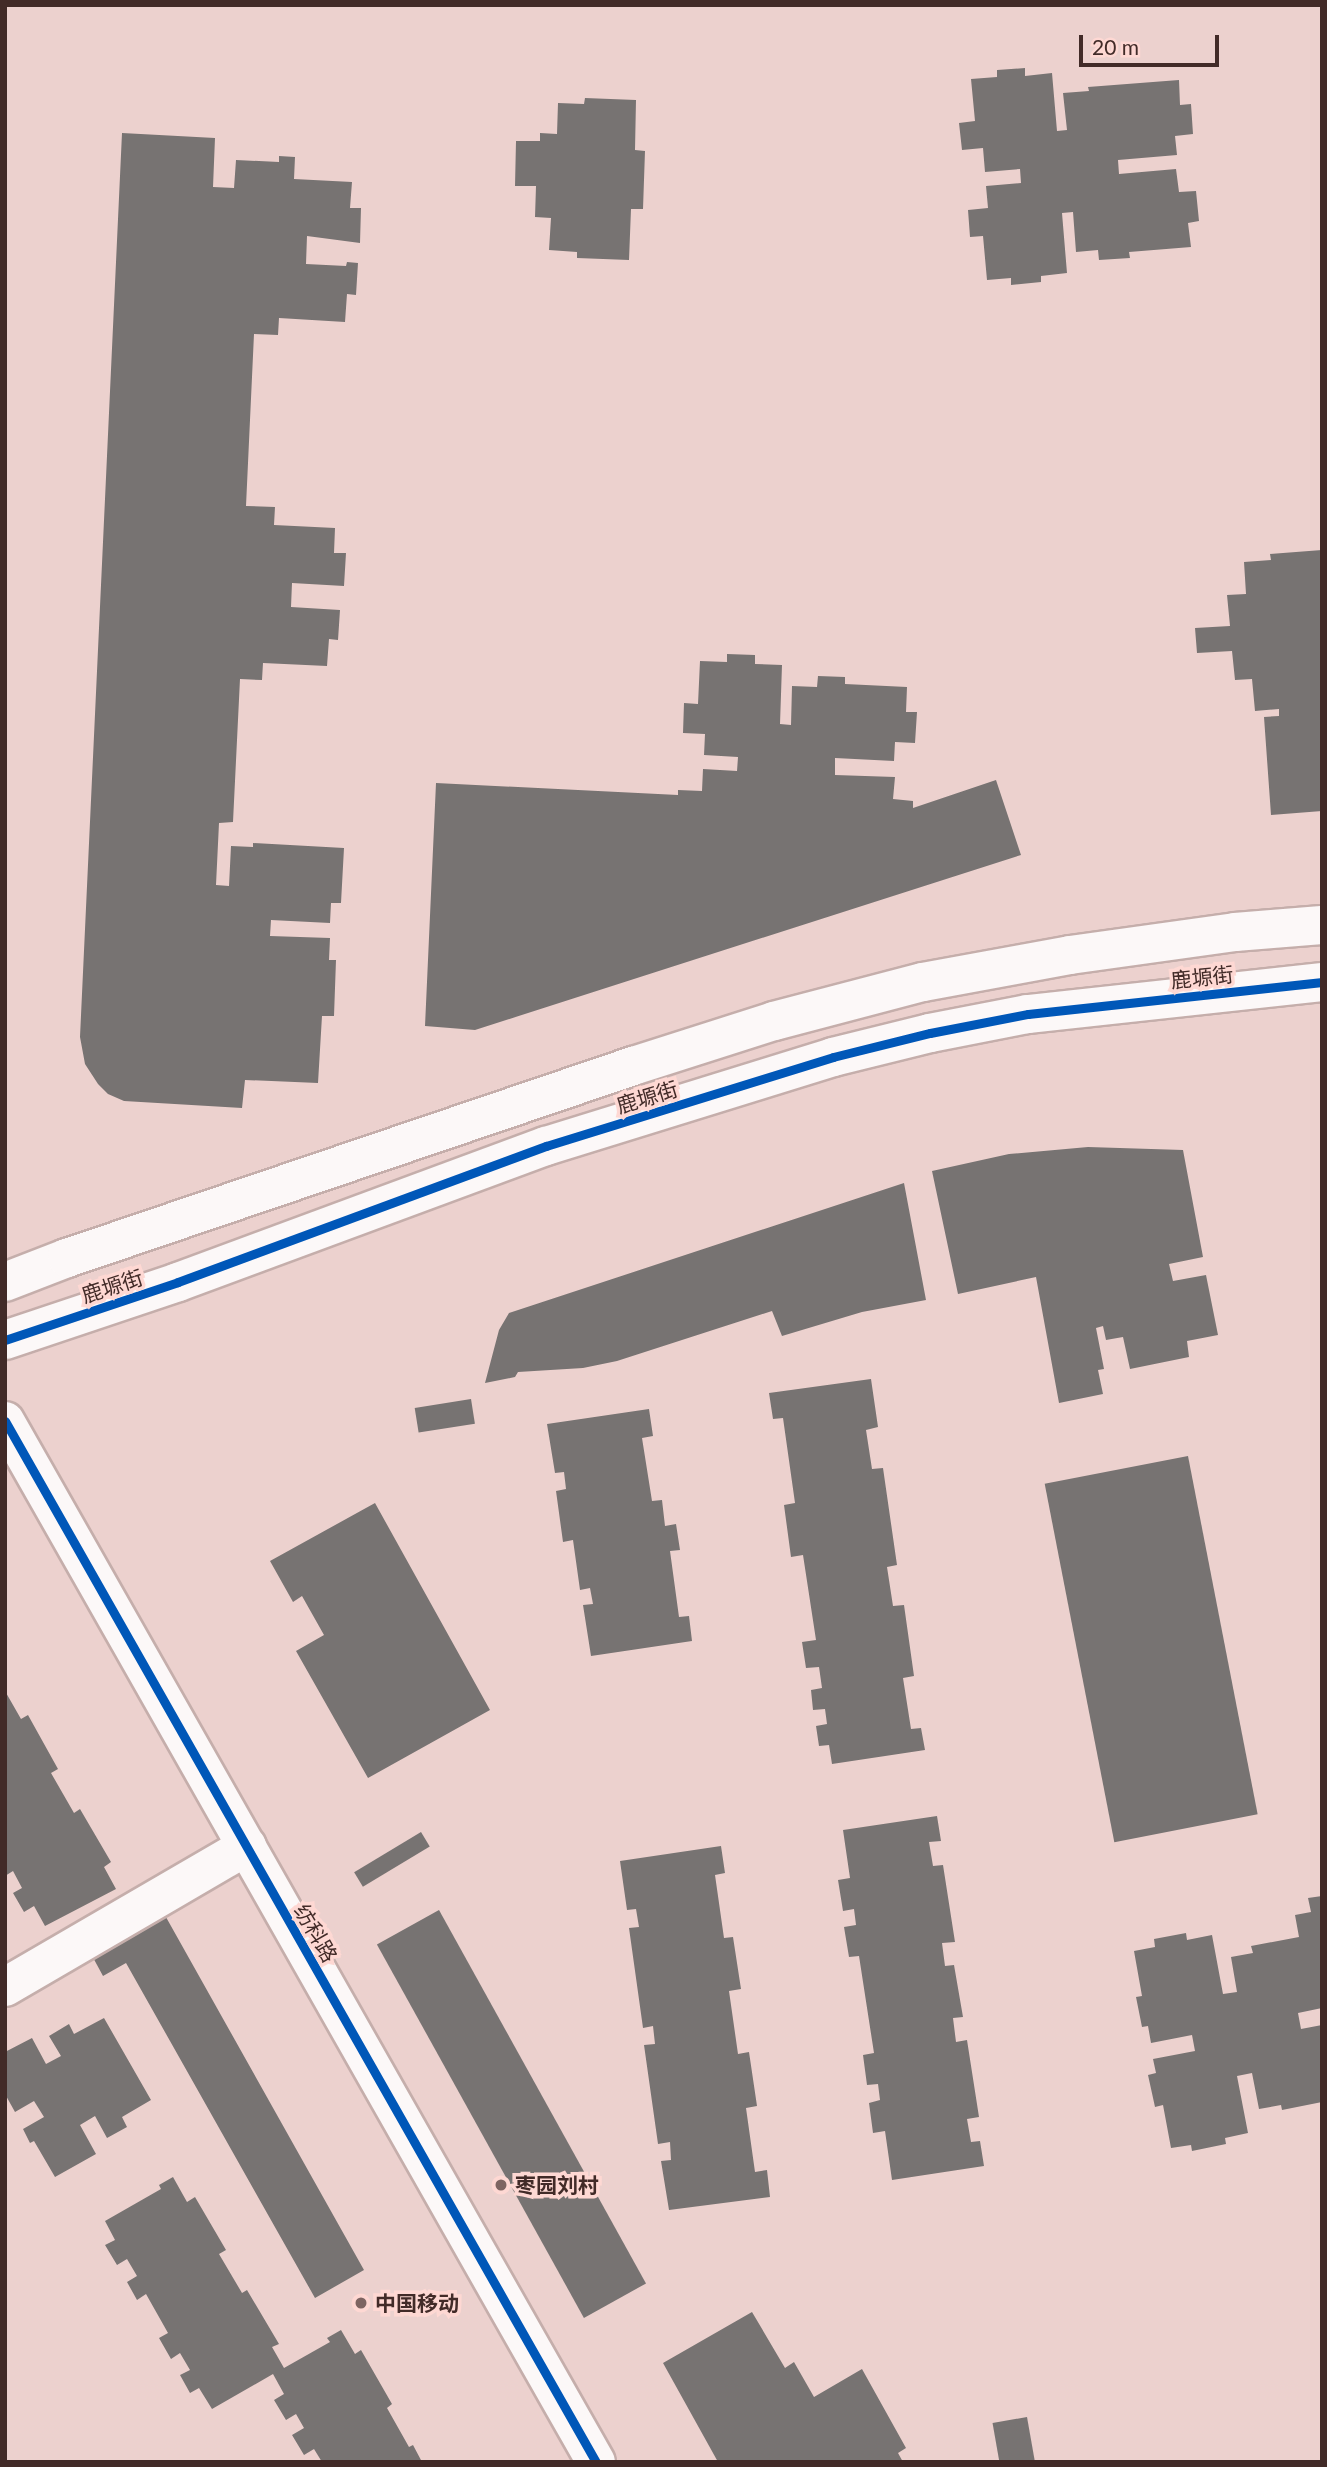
<!DOCTYPE html>
<meta charset="utf-8">
<style>
body{margin:0}
#map{position:relative;width:1327px;height:2467px;overflow:hidden;background:#ecd1ce;font-family:Lato,"Noto Sans SC",sans-serif}
div>[style]{position:absolute}
.building>*{inset:0;background:#777372;transform-origin:0 0}
.roads{filter:drop-shadow(2px 0 #c5aeab) drop-shadow(-2px 0 #c5aeab) drop-shadow(0 2px #c5aeab) drop-shadow(0 -2px #c5aeab)}
.minor>*{height:38px;margin:-19px;padding:0 19px;transform-origin:19px;border-radius:19px;background:#fcf8f8}
.cycleway>*{height:9px;margin:-4.5px;padding:0 4.5px;transform-origin:4.5px;border-radius:4.5px;background:#0057b8}
.dots>*{width:19px;height:19px;translate:-50% -50%;box-sizing:border-box;border:4px solid #fed8d3;border-radius:50%}
span{translate:-50% -50%;white-space:nowrap;text-align:center;line-height:1.15;-webkit-text-stroke:7px #fed8d3;paint-order:stroke}
.street-label{font-size:21px;color:#422b28}
.poi-label{font-size:21px;color:#422b28;font-weight:700}
.left{translate:0 -50%;text-align:left}
.frame{position:absolute;inset:0;border:7px solid #422b28;pointer-events:none}
.scale{position:absolute;left:1079px;top:35px;width:140px;height:32px;box-sizing:border-box;border:4px solid #422b28;border-top:0;padding-left:9px;font-size:21px;line-height:24px;white-space:nowrap;color:#422b28;-webkit-text-stroke:5px #fed8d3;paint-order:stroke}
</style>
<div id="map">
<div class="building">
<div style="clip-path:polygon(1025px 68px,1025px 76px,1052px 73px,1057px 131px,1067px 130px,1063px 93px,1089px 91px,1088px 87px,1179px 80px,1180px 105px,1191px 104px,1193px 134px,1175px 136px,1177px 155px,1118px 160px,1119px 174px,1176px 169px,1179px 192px,1196px 191px,1199px 221px,1188px 223px,1191px 247px,1129px 252px,1130px 258px,1099px 260px,1098px 250px,1076px 252px,1073px 212px,1062px 213px,1067px 273px,1041px 276px,1041px 282px,1011px 285px,1011px 278px,987px 280px,983px 236px,970px 237px,968px 210px,988px 208px,986px 186px,1021px 183px,1020px 169px,985px 172px,983px 148px,962px 150px,959px 123px,975px 121px,971px 79px,997px 77px,997px 70px)"></div>
<div style="clip-path:polygon(585px 98px,636px 100px,635px 150px,645px 151px,643px 209px,631px 209px,629px 260px,577px 258px,577px 252px,549px 250px,551px 218px,535px 217px,536px 186px,515px 186px,516px 141px,540px 141px,540px 133px,557px 134px,558px 103px,584px 104px)"></div>
<div style="clip-path:polygon(122px 133px,215px 138px,213px 187px,234px 188px,236px 160px,279px 162px,279px 156px,295px 157px,294px 179px,352px 182px,350px 208px,361px 208px,360px 243px,307px 236px,306px 264px,346px 266px,347px 262px,358px 263px,356px 295px,347px 294px,345px 322px,279px 318px,278px 335px,254px 334px,246px 506px,275px 507px,274px 525px,335px 528px,334px 553px,346px 553px,344px 586px,292px 583px,291px 607px,340px 610px,338px 640px,329px 639px,327px 666px,263px 663px,262px 680px,240px 679px,233px 822px,219px 823px,216px 885px,229px 886px,231px 846px,253px 847px,253px 843px,344px 848px,341px 903px,331px 903px,330px 923px,271px 920px,270px 936px,330px 938px,329px 960px,336px 960px,334px 1016px,322px 1016px,318px 1083px,245px 1080px,242px 1108px,124px 1101px,108px 1094px,98px 1084px,85px 1064px,80px 1037px)"></div>
<div style="clip-path:polygon(1322px 550px,1322px 811px,1271px 815px,1264px 717px,1279px 716px,1279px 709px,1255px 711px,1252px 679px,1235px 680px,1232px 651px,1197px 653px,1195px 628px,1230px 626px,1227px 595px,1246px 594px,1244px 562px,1271px 560px,1270px 554px)"></div>
<div style="clip-path:polygon(727px 654px,755px 655px,755px 664px,782px 665px,780px 724px,791px 725px,792px 686px,817px 687px,818px 676px,845px 677px,845px 684px,907px 687px,906px 712px,917px 712px,915px 743px,895px 742px,894px 761px,835px 758px,835px 775px,895px 777px,893px 799px,913px 801px,913px 808px,996px 780px,1021px 855px,475px 1030px,425px 1026px,436px 783px,678px 795px,678px 790px,702px 791px,703px 769px,737px 771px,738px 757px,704px 755px,705px 734px,683px 733px,684px 703px,698px 704px,700px 661px,727px 662px)"></div>
<div style="clip-path:polygon(1088px 1147px,1183px 1150px,1203px 1257px,1169px 1264px,1173px 1281px,1206px 1275px,1218px 1335px,1187px 1341px,1189px 1357px,1130px 1369px,1123px 1337px,1106px 1340px,1103px 1326px,1096px 1328px,1104px 1369px,1098px 1370px,1103px 1394px,1059px 1403px,1036px 1277px,958px 1294px,932px 1171px,1009px 1154px)"></div>
<div style="clip-path:polygon(904px 1183px,926px 1300px,862px 1312px,782px 1336px,772px 1311px,617px 1361px,583px 1368px,518px 1372px,515px 1377px,485px 1383px,499px 1330px,509px 1313px)"></div>
<div style="clip-path:polygon(871px 1379px,878px 1427px,866px 1430px,872px 1469px,883px 1468px,897px 1565px,887px 1567px,893px 1606px,904px 1605px,914px 1676px,903px 1678px,911px 1729px,921px 1728px,925px 1750px,832px 1764px,829px 1745px,819px 1746px,816px 1726px,827px 1724px,825px 1709px,813px 1710px,811px 1690px,822px 1688px,819px 1667px,806px 1668px,802px 1642px,816px 1640px,803px 1555px,791px 1557px,784px 1505px,795px 1503px,783px 1418px,773px 1419px,769px 1393px)"></div>
<div style="left:471px;top:1399px;width:25px;height:57px;rotate:81deg"></div>
<div style="clip-path:polygon(649px 1409px,653px 1436px,642px 1438px,652px 1501px,662px 1500px,665px 1526px,676px 1524px,680px 1550px,670px 1551px,679px 1617px,689px 1616px,692px 1641px,591px 1656px,583px 1605px,593px 1604px,590px 1588px,580px 1590px,573px 1540px,563px 1542px,556px 1491px,566px 1489px,564px 1472px,555px 1473px,547px 1424px)"></div>
<div style="left:1188px;top:1456px;width:365px;height:146px;rotate:79deg"></div>
<div style="clip-path:polygon(375px 1503px,490px 1710px,368px 1778px,296px 1651px,324px 1635px,302px 1596px,293px 1602px,270px 1561px)"></div>
<div style="clip-path:polygon(5px 1691px,21px 1719px,28px 1715px,58px 1769px,51px 1773px,74px 1813px,80px 1809px,111px 1862px,104px 1867px,116px 1889px,45px 1926px,34px 1906px,24px 1912px,13px 1893px,22px 1888px,13px 1871px,5px 1876px)"></div>
<div style="clip-path:polygon(937px 1816px,941px 1841px,929px 1842px,933px 1866px,943px 1865px,955px 1942px,942px 1943px,945px 1966px,954px 1965px,963px 2017px,953px 2018px,956px 2042px,967px 2040px,979px 2117px,967px 2119px,971px 2142px,980px 2141px,984px 2166px,892px 2180px,885px 2131px,873px 2133px,869px 2103px,880px 2100px,878px 2084px,867px 2085px,863px 2055px,874px 2053px,859px 1956px,849px 1957px,844px 1927px,856px 1925px,854px 1909px,843px 1911px,838px 1880px,850px 1878px,843px 1830px)"></div>
<div style="left:421px;top:1832px;width:17px;height:78px;rotate:59deg"></div>
<div style="clip-path:polygon(721px 1846px,725px 1873px,715px 1875px,724px 1938px,733px 1937px,741px 1989px,729px 1991px,738px 2054px,749px 2052px,757px 2106px,746px 2108px,755px 2172px,767px 2170px,770px 2197px,669px 2210px,661px 2161px,671px 2160px,670px 2142px,658px 2144px,644px 2045px,655px 2044px,653px 2026px,643px 2028px,629px 1928px,639px 1927px,636px 1909px,627px 1910px,620px 1861px)"></div>
<div style="clip-path:polygon(1322px 1896px,1322px 2008px,1298px 2013px,1301px 2029px,1322px 2025px,1322px 2102px,1282px 2110px,1281px 2105px,1259px 2109px,1252px 2073px,1237px 2076px,1248px 2133px,1225px 2138px,1226px 2144px,1192px 2151px,1191px 2145px,1171px 2148px,1163px 2105px,1155px 2107px,1148px 2075px,1156px 2073px,1153px 2059px,1195px 2051px,1192px 2035px,1151px 2043px,1148px 2026px,1142px 2027px,1136px 1997px,1142px 1996px,1134px 1951px,1155px 1947px,1154px 1939px,1186px 1933px,1187px 1940px,1212px 1935px,1223px 1994px,1237px 1992px,1231px 1957px,1253px 1953px,1251px 1946px,1299px 1937px,1295px 1915px,1311px 1912px,1308px 1898px)"></div>
<div style="clip-path:polygon(162px 1910px,364px 2270px,315px 2298px,126px 1963px,103px 1976px,90px 1952px)"></div>
<div style="left:439px;top:1910px;width:427px;height:71px;rotate:61deg"></div>
<div style="clip-path:polygon(104px 2018px,151px 2100px,122px 2117px,127px 2127px,107px 2138px,95px 2116px,80px 2125px,96px 2154px,55px 2177px,34px 2141px,30px 2143px,23px 2129px,44px 2117px,34px 2101px,15px 2112px,5px 2094px,5px 2052px,32px 2038px,46px 2064px,61px 2056px,49px 2036px,69px 2024px,74px 2034px)"></div>
<div style="clip-path:polygon(173px 2177px,187px 2202px,195px 2197px,226px 2250px,219px 2254px,242px 2293px,247px 2290px,279px 2344px,272px 2347px,284px 2368px,330px 2342px,327px 2338px,341px 2330px,355px 2354px,361px 2350px,392px 2404px,387px 2408px,409px 2447px,413px 2445px,422px 2462px,322px 2462px,314px 2449px,304px 2455px,292px 2435px,304px 2428px,296px 2414px,286px 2420px,274px 2400px,284px 2394px,273px 2374px,212px 2409px,199px 2388px,190px 2393px,180px 2375px,190px 2370px,180px 2353px,171px 2359px,159px 2338px,168px 2333px,146px 2294px,137px 2300px,127px 2282px,137px 2276px,127px 2259px,117px 2265px,105px 2245px,115px 2240px,105px 2221px,161px 2189px,159px 2185px)"></div>
<div style="clip-path:polygon(752px 2312px,785px 2368px,794px 2362px,814px 2397px,862px 2369px,906px 2448px,898px 2453px,903px 2462px,718px 2462px,663px 2363px)"></div>
<div style="left:1027px;top:2417px;width:46px;height:35px;rotate:80deg"></div>
</div>
<div class="roads">
<div class="minor">
<div style="left:5px;top:1282px;width:66px;rotate:-21.2deg"></div>
<div style="left:67px;top:1258px;width:598px;rotate:-18.74deg"></div>
<div style="left:633px;top:1066px;width:148px;rotate:-17.7deg"></div>
<div style="left:774px;top:1021px;width:154px;rotate:-14.7deg"></div>
<div style="left:923px;top:982px;width:149px;rotate:-10.4deg"></div>
<div style="left:1070px;top:955px;width:167px;rotate:-7.9deg"></div>
<div style="left:1235px;top:932px;width:87px;rotate:-4.6deg"></div>
<div style="left:5px;top:1340px;width:182px;rotate:-18.5deg"></div>
<div style="left:178px;top:1282px;width:392px;rotate:-20.3deg"></div>
<div style="left:546px;top:1146px;width:300px;rotate:-17.2deg"></div>
<div style="left:833px;top:1057px;width:100px;rotate:-13.9deg"></div>
<div style="left:930px;top:1033px;width:100px;rotate:-11deg"></div>
<div style="left:1028px;top:1014px;width:296px;rotate:-6.2deg"></div>
<div style="left:5px;top:1421px;width:1197px;rotate:60.42deg"></div>
<div style="left:5px;top:1987px;width:280px;rotate:-30.2deg"></div>
</div>
</div>
<div class="cycleway">
<div style="left:5px;top:1340px;width:182px;rotate:-18.5deg"></div>
<div style="left:178px;top:1282px;width:392px;rotate:-20.3deg"></div>
<div style="left:546px;top:1146px;width:300px;rotate:-17.2deg"></div>
<div style="left:833px;top:1057px;width:100px;rotate:-13.9deg"></div>
<div style="left:930px;top:1033px;width:100px;rotate:-11deg"></div>
<div style="left:1028px;top:1014px;width:296px;rotate:-6.2deg"></div>
<div style="left:5px;top:1421px;width:1197px;rotate:60.42deg"></div>
</div>
<div class="dots">
<div style="left:501px;top:2185px;background:#7e6562"></div>
<div style="left:361px;top:2303px;background:#7e6562"></div>
</div>
<div class="street-label">
<span style="left:1202px;top:977px;rotate:-6deg">鹿塬街</span>
<span style="left:647px;top:1097px;rotate:-17deg">鹿塬街</span>
<span style="left:112px;top:1286px;rotate:-18deg">鹿塬街</span>
<span style="left:316px;top:1933px;rotate:60deg">纺科路</span>
</div>
<div class="poi-label">
<span class="left" style="left:515px;top:2185px">枣园刘村</span>
<span class="left" style="left:375px;top:2303px">中国移动</span>
</div>
<div class="frame"></div>
<div class="scale">20 m</div>
</div>
